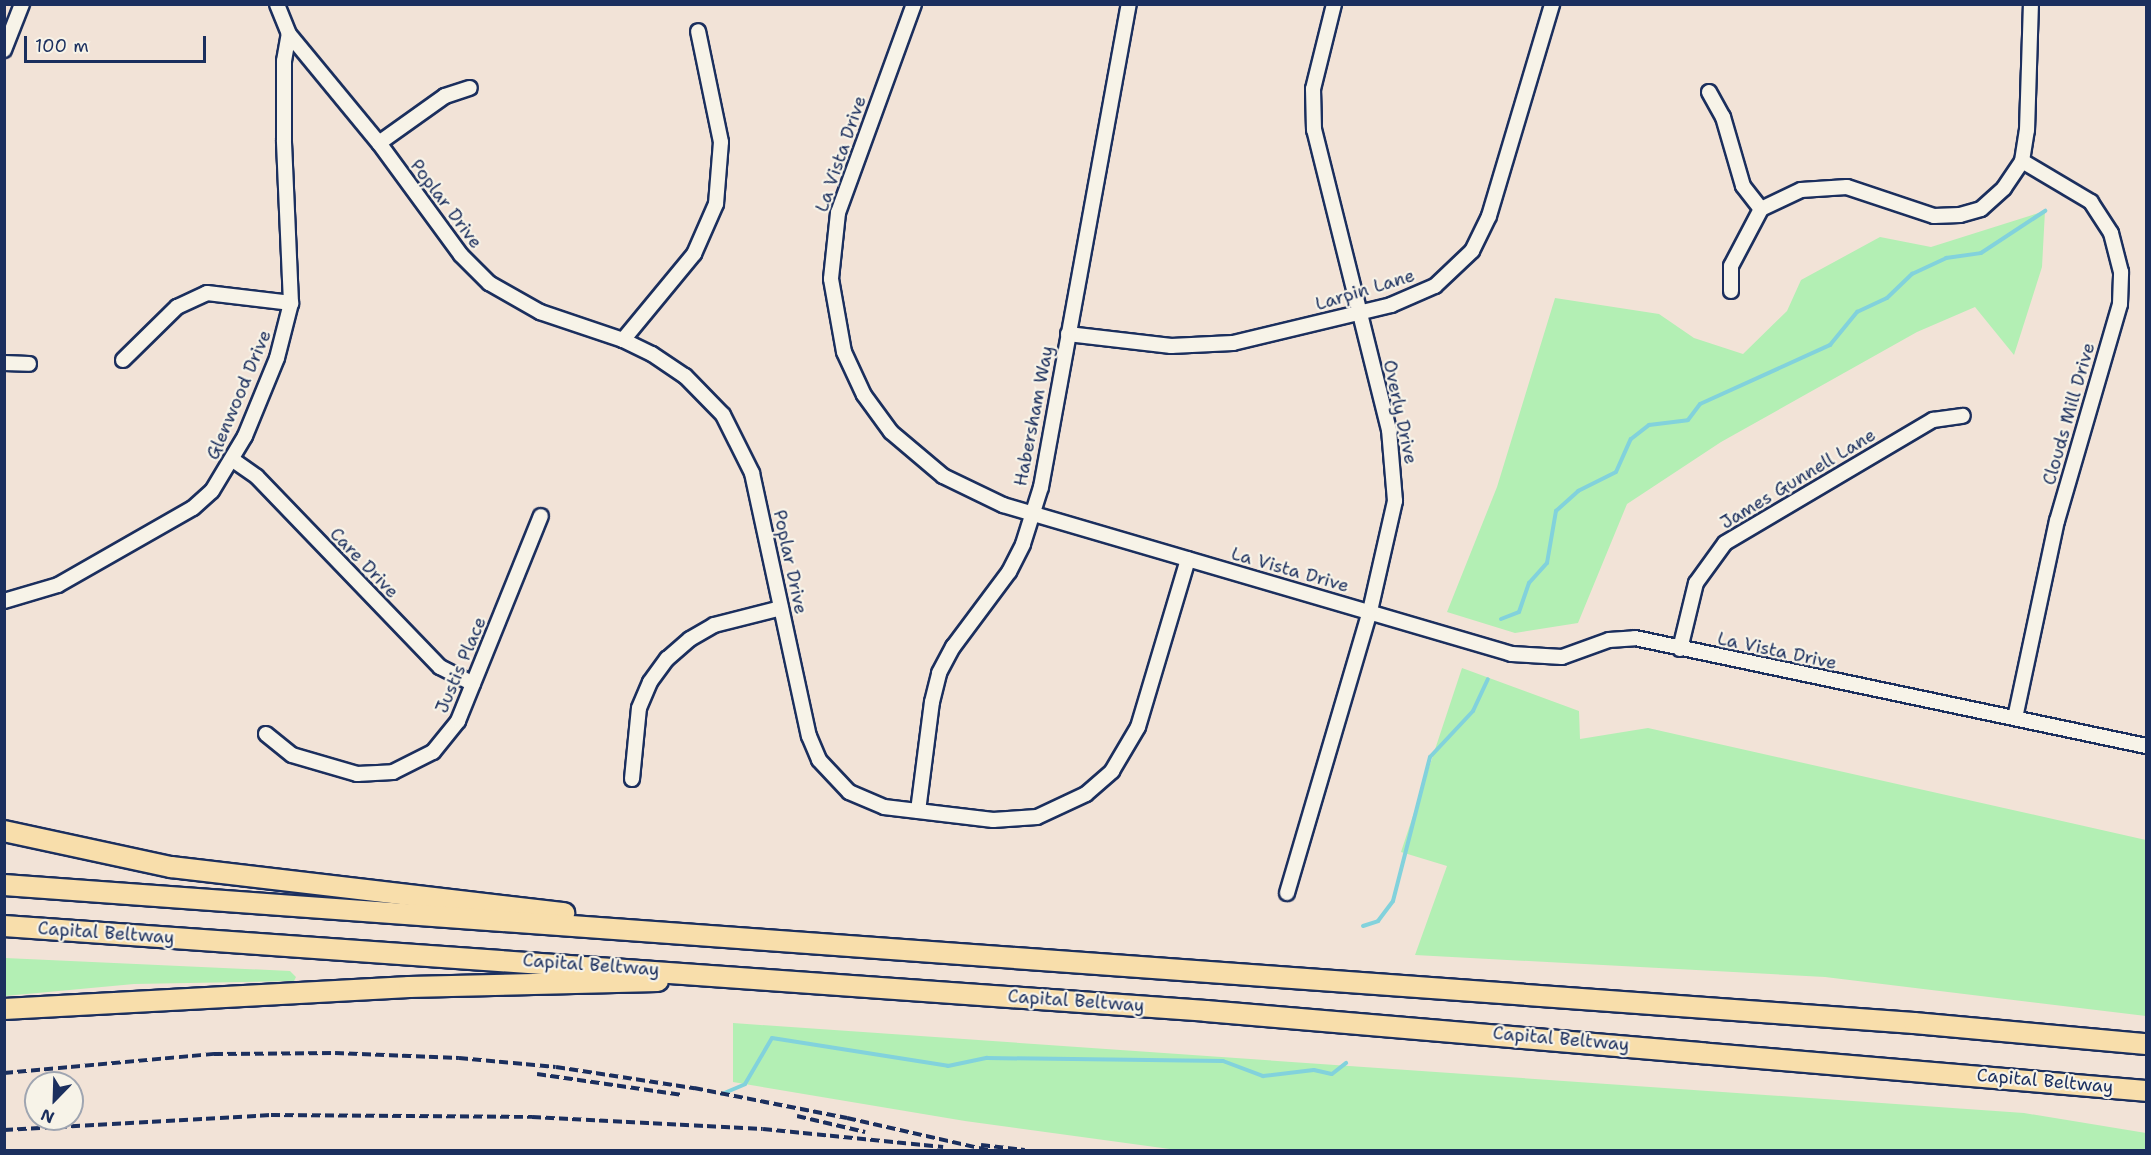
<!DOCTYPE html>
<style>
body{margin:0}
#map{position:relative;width:2151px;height:1155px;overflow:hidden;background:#f2e3d7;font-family:"Shantell Sans",sans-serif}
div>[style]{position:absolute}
.green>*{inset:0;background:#b3efb4}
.stream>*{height:4px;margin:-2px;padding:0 2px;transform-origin:2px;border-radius:2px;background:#82d2dc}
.roads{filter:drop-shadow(2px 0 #1b2f5e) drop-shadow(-2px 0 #1b2f5e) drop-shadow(0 2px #1b2f5e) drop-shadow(0 -2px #1b2f5e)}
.minor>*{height:14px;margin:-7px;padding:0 7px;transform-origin:7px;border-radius:7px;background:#f7f3e8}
.highway>*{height:20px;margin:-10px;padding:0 10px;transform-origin:10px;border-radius:10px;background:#f8deab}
.rail>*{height:4px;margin-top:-2px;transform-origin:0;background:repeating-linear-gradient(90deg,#1b2f5e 0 9px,transparent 0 13.5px)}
span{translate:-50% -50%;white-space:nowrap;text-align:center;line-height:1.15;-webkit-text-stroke:4.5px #f7f3e8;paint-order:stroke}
.street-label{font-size:18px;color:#1b2f5e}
.frame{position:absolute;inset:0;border:6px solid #1b2f5e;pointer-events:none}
.north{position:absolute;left:24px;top:1071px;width:60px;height:60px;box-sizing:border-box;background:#f7f3e8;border:2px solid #9fa5b1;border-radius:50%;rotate:203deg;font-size:16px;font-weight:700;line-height:24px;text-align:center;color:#1b2f5e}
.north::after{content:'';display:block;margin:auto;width:21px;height:27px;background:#1b2f5e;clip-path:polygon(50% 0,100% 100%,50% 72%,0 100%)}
.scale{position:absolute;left:24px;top:36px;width:182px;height:27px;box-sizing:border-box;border:3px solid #1b2f5e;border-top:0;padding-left:8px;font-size:18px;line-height:21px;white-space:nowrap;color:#1b2f5e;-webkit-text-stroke:4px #f7f3e8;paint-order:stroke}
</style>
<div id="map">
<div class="green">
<div style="clip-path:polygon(2045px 211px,2042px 267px,2014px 355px,1975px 307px,1917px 332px,1721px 442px,1627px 504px,1578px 623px,1515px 633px,1447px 612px,1497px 487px,1555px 298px,1659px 314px,1694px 338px,1743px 354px,1787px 311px,1801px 280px,1880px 237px,1931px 247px)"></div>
<div style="clip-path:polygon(1462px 668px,1579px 711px,1580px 739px,1648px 728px,2146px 840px,2146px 1016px,1825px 977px,1415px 955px,1447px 866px,1401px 852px)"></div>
<div style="clip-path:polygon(5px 958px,290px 971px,296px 977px,294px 981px,134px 984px,5px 996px)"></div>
<div style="clip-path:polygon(733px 1023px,2024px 1113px,2146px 1133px,2146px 1150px,1177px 1150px,965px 1121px,733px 1082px)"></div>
</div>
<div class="stream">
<div style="left:1501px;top:619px;width:19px;rotate:-21deg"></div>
<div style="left:1519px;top:612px;width:31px;rotate:-71deg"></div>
<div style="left:1529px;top:583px;width:27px;rotate:-48deg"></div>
<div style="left:1547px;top:563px;width:53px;rotate:-80.2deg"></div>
<div style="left:1556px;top:511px;width:30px;rotate:-42deg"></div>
<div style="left:1578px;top:491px;width:42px;rotate:-26.6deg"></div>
<div style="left:1616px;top:472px;width:36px;rotate:-66deg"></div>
<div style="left:1631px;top:439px;width:23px;rotate:-38deg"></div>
<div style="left:1649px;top:425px;width:39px;rotate:-7deg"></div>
<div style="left:1688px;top:420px;width:20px;rotate:-53deg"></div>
<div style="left:1700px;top:404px;width:143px;rotate:-24.4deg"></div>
<div style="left:1830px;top:345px;width:43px;rotate:-50.7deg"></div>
<div style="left:1857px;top:312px;width:33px;rotate:-25deg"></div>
<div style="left:1887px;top:298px;width:35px;rotate:-44deg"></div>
<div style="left:1912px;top:274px;width:38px;rotate:-25deg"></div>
<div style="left:1946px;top:258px;width:35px;rotate:-8deg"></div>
<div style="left:1981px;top:253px;width:77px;rotate:-33.3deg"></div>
<div style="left:1363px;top:926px;width:16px;rotate:-18deg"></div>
<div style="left:1378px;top:921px;width:25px;rotate:-53deg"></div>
<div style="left:1393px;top:901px;width:149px;rotate:-75.6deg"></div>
<div style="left:1430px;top:757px;width:63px;rotate:-46.9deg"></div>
<div style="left:1473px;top:711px;width:35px;rotate:-65deg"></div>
<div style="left:722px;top:1094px;width:25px;rotate:-23deg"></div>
<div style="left:745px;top:1084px;width:53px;rotate:-59.6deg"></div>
<div style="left:772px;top:1038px;width:178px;rotate:9deg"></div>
<div style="left:948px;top:1066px;width:40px;rotate:-12deg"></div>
<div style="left:987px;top:1058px;width:236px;rotate:0.7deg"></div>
<div style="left:1223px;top:1061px;width:43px;rotate:20.6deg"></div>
<div style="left:1263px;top:1076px;width:51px;rotate:-6.7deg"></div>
<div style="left:1314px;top:1070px;width:18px;rotate:13deg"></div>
<div style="left:1332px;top:1074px;width:18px;rotate:-38deg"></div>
</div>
<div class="roads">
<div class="minor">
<div style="left:914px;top:4px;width:222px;rotate:110deg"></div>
<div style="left:838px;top:213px;width:66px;rotate:96.1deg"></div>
<div style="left:831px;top:279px;width:74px;rotate:79.9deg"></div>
<div style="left:844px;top:352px;width:47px;rotate:65.1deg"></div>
<div style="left:864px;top:395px;width:46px;rotate:53.9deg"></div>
<div style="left:891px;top:432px;width:68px;rotate:40.2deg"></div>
<div style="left:943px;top:476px;width:67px;rotate:25.8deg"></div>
<div style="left:1003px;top:505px;width:530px;rotate:16.32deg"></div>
<div style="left:1512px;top:654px;width:50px;rotate:3.4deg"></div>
<div style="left:1562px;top:657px;width:50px;rotate:-19.9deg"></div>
<div style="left:1609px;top:640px;width:26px;rotate:-4deg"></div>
<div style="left:1635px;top:638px;width:522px;rotate:11.93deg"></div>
<div style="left:289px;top:34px;width:141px;rotate:50.5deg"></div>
<div style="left:379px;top:143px;width:139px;rotate:53.8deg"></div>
<div style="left:461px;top:255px;width:40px;rotate:45deg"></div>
<div style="left:489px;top:283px;width:59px;rotate:29.6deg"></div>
<div style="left:540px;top:312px;width:88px;rotate:18.6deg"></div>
<div style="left:623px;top:340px;width:32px;rotate:26deg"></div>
<div style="left:652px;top:354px;width:40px;rotate:34deg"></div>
<div style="left:685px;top:376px;width:54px;rotate:45.7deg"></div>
<div style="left:723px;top:415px;width:65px;rotate:63.4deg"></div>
<div style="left:752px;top:473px;width:269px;rotate:77.8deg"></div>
<div style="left:809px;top:736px;width:26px;rotate:67deg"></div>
<div style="left:819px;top:760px;width:44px;rotate:46.8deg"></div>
<div style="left:849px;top:792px;width:38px;rotate:23deg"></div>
<div style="left:884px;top:807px;width:110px;rotate:6.8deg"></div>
<div style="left:993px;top:820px;width:44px;rotate:-3.9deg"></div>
<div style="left:1037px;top:817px;width:54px;rotate:-25.1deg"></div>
<div style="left:1086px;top:794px;width:35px;rotate:-41deg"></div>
<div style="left:1112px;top:771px;width:51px;rotate:-59.4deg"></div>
<div style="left:1138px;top:727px;width:175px;rotate:-73.4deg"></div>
<div style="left:4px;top:50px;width:49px;rotate:-68.6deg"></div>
<div style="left:1709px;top:92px;width:29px;rotate:61deg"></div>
<div style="left:1723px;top:117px;width:72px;rotate:73.8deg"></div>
<div style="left:1743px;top:186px;width:29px;rotate:52deg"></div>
<div style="left:379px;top:143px;width:81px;rotate:-35.5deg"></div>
<div style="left:445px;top:96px;width:26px;rotate:-18deg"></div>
<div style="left:1731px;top:291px;width:25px;rotate:-90deg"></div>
<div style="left:1731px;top:266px;width:64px;rotate:-62.2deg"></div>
<div style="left:1761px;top:209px;width:44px;rotate:-25.4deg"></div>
<div style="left:1801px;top:190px;width:46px;rotate:-3.7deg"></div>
<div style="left:1847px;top:187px;width:92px;rotate:18.4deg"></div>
<div style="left:1934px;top:216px;width:26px;rotate:-2deg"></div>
<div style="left:1960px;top:215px;width:22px;rotate:-16deg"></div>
<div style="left:1981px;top:209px;width:31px;rotate:-42deg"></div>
<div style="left:2004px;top:188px;width:32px;rotate:-56deg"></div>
<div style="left:2022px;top:161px;width:31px;rotate:-81deg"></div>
<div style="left:2027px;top:130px;width:126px;rotate:-88.2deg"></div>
<div style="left:1068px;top:334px;width:104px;rotate:6.6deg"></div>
<div style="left:1171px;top:346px;width:62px;rotate:-2.8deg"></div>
<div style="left:1233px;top:343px;width:163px;rotate:-13.5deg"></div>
<div style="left:1391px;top:305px;width:48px;rotate:-23.4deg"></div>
<div style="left:1435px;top:286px;width:51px;rotate:-43.4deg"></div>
<div style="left:1472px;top:251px;width:39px;rotate:-64deg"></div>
<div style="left:1489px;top:216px;width:221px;rotate:-73.4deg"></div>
<div style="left:623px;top:340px;width:112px;rotate:-50.5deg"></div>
<div style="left:694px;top:254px;width:55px;rotate:-66.3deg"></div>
<div style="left:716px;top:204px;width:62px;rotate:-85.4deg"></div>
<div style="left:721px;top:142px;width:113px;rotate:-101.7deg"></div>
<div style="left:123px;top:360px;width:76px;rotate:-44.5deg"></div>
<div style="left:177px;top:307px;width:33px;rotate:-25deg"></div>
<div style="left:207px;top:293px;width:85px;rotate:6.8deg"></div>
<div style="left:4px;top:363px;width:25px;rotate:2deg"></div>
<div style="left:233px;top:460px;width:29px;rotate:35deg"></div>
<div style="left:257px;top:477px;width:264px;rotate:46.1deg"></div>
<div style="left:440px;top:667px;width:37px;rotate:27deg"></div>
<div style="left:4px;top:601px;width:56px;rotate:-16.5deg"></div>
<div style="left:58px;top:585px;width:155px;rotate:-29.7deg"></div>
<div style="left:193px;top:508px;width:25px;rotate:-42deg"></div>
<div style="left:212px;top:491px;width:64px;rotate:-59deg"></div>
<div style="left:245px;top:436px;width:84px;rotate:-67.7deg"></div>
<div style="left:277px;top:358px;width:57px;rotate:-75.7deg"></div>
<div style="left:291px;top:303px;width:163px;rotate:-92.5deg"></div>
<div style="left:284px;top:140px;width:79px;rotate:-90deg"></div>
<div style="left:284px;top:61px;width:27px;rotate:-80deg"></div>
<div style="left:289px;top:34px;width:32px;rotate:-112deg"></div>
<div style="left:1680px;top:649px;width:68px;rotate:-76.4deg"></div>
<div style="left:1696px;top:583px;width:49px;rotate:-54.1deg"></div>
<div style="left:1725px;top:543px;width:242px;rotate:-30.6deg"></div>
<div style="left:1933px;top:420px;width:30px;rotate:-8deg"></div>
<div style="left:2015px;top:718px;width:201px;rotate:-78deg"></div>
<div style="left:2057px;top:521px;width:226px;rotate:-73.8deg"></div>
<div style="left:2120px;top:304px;width:32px;rotate:-88deg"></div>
<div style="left:2121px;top:272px;width:40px;rotate:-104.4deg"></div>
<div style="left:2111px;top:233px;width:37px;rotate:-123deg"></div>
<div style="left:2091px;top:202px;width:80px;rotate:-149.3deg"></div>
<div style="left:266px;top:734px;width:33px;rotate:39deg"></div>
<div style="left:292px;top:755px;width:68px;rotate:16.3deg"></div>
<div style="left:357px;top:774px;width:36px;rotate:-3deg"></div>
<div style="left:393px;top:772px;width:45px;rotate:-26.6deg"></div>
<div style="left:433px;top:752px;width:40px;rotate:-51deg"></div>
<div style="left:458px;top:721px;width:221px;rotate:-68deg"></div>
<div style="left:632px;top:779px;width:71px;rotate:-84.4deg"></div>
<div style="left:639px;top:708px;width:28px;rotate:-67deg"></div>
<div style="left:650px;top:682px;width:29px;rotate:-54deg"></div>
<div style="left:667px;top:659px;width:30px;rotate:-41deg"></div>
<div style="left:690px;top:639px;width:28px;rotate:-30deg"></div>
<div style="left:714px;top:625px;width:69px;rotate:-14.2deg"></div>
<div style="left:918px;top:811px;width:110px;rotate:-82.7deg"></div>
<div style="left:932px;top:702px;width:30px;rotate:-76deg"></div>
<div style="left:939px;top:673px;width:30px;rotate:-62deg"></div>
<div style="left:953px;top:647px;width:94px;rotate:-53.3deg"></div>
<div style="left:1009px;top:572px;width:31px;rotate:-63deg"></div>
<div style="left:1023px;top:544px;width:60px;rotate:-72.5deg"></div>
<div style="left:1041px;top:487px;width:491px;rotate:-79.7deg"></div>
<div style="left:1287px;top:893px;width:294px;rotate:-73.6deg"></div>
<div style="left:1370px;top:611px;width:113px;rotate:-77.2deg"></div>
<div style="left:1395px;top:501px;width:71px;rotate:-94.8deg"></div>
<div style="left:1389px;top:430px;width:309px;rotate:-104deg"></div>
<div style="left:1314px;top:130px;width:41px;rotate:-91.4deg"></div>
<div style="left:1313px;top:89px;width:88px;rotate:-76.1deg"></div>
</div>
<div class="highway">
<div style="left:4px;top:831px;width:171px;rotate:12.2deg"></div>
<div style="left:171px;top:867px;width:396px;rotate:6.7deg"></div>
<div style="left:4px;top:885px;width:1915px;rotate:4.13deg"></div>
<div style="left:1914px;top:1023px;width:233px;rotate:5.2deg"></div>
<div style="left:4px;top:926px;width:1205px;rotate:4.04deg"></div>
<div style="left:1206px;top:1011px;width:943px;rotate:4.86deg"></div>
<div style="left:4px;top:1009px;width:406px;rotate:-3.1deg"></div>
<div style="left:409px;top:987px;width:249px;rotate:-1.4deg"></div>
</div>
</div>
<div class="rail">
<div style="left:4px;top:1073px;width:211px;rotate:-5.2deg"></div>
<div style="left:214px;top:1054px;width:121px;rotate:-0.5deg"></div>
<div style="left:335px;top:1053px;width:124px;rotate:2.3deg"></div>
<div style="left:459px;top:1058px;width:97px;rotate:5.3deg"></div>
<div style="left:556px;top:1067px;width:140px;rotate:8.7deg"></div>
<div style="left:694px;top:1088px;width:156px;rotate:11.1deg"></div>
<div style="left:847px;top:1118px;width:145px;rotate:12.8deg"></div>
<div style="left:537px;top:1074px;width:147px;rotate:8.2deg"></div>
<div style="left:797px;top:1116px;width:70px;rotate:13.2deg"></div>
<div style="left:4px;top:1130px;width:267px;rotate:-3.2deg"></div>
<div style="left:271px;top:1115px;width:261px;rotate:0.4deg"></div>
<div style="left:532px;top:1117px;width:231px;rotate:3deg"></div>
<div style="left:763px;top:1129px;width:181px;rotate:5.7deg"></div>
<div style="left:981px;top:1145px;width:44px;rotate:6.5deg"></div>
</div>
<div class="street-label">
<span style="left:841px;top:154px;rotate:-71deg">La Vista Drive</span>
<span style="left:446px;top:204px;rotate:53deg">Poplar Drive</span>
<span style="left:1365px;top:290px;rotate:-17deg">Larpin Lane</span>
<span style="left:239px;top:395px;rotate:-67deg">Glenwood Drive</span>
<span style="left:1400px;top:412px;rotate:78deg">Overly Drive</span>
<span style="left:2069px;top:414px;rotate:-74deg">Clouds Mill Drive</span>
<span style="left:1034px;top:416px;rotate:-79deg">Habersham Way</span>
<span style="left:1798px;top:479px;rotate:-31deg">James Gunnell Lane</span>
<span style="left:790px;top:562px;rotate:78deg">Poplar Drive</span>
<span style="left:364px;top:563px;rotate:46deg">Care Drive</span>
<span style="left:1290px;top:570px;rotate:16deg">La Vista Drive</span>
<span style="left:1777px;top:651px;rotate:12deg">La Vista Drive</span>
<span style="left:461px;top:665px;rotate:-67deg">Justis Place</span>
<span style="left:106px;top:933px;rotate:4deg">Capital Beltway</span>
<span style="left:591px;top:965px;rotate:4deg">Capital Beltway</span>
<span style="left:1076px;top:1001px;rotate:4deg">Capital Beltway</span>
<span style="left:1561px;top:1039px;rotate:5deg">Capital Beltway</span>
<span style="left:2045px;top:1081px;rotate:5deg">Capital Beltway</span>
</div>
<div class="frame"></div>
<div class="north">N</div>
<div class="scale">100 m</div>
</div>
